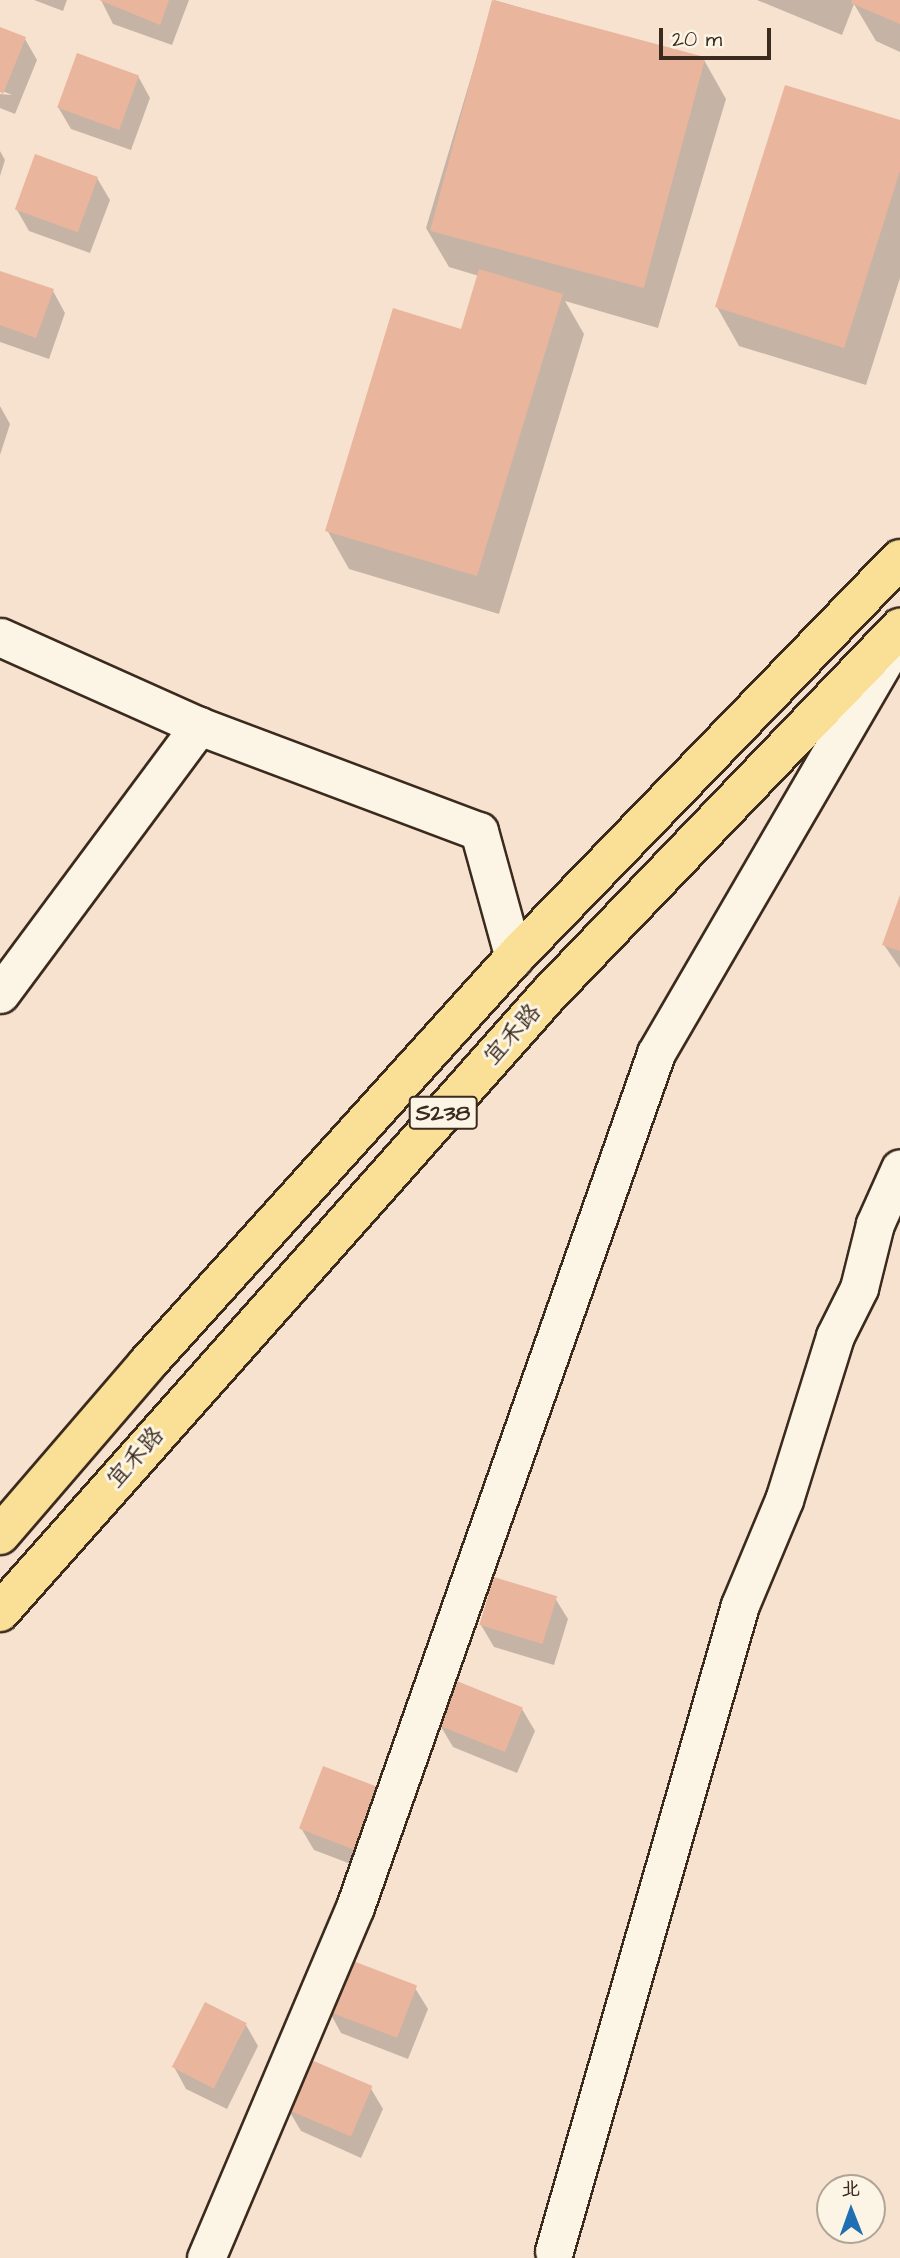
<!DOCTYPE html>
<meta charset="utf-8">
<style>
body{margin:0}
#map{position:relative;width:900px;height:2258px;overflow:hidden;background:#f7e2cf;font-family:"Architects Daughter","LXGW WenKai TC",sans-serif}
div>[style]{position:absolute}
.shadow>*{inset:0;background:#0003}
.building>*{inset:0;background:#eab59d;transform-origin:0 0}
.roads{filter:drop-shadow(2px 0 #3b2a1e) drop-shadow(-2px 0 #3b2a1e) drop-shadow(0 2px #3b2a1e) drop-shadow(0 -2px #3b2a1e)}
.minor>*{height:37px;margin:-18.5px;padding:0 18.5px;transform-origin:18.5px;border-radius:18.5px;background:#fcf5e5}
.primary>*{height:38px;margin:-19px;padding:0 19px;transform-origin:19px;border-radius:19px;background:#f9e096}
span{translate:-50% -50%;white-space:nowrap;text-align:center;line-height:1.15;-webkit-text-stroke:6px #fcf5e5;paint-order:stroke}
.shield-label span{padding:2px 5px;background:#fcf5e5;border:2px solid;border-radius:5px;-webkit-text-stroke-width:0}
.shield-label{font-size:23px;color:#3b2a1e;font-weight:700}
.street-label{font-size:24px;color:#3b2a1e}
.north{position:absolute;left:816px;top:2174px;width:70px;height:70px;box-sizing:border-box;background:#fcf5e5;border:2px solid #afa495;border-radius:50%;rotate:359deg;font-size:19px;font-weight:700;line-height:28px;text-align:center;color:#3b2a1e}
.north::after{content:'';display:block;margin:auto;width:24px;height:32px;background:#1f6fb2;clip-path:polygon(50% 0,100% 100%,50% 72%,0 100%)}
.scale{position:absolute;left:659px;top:28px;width:112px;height:32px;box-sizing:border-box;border:4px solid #3b2a1e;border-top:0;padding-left:9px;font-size:21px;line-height:24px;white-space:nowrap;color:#3b2a1e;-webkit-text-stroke:5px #fcf5e5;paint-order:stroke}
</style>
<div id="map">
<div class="shadow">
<div style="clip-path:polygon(34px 0,67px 0,63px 11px)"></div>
<div style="clip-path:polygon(101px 0,189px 0,172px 45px,113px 24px)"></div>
<div style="clip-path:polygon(494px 0,704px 60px,726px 99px,658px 328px,565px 301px,584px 334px,499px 614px,349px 569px,327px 530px,462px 331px,479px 276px,449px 267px,426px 228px)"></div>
<div style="clip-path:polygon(757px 0,900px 0,900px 52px,876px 41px,854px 4px,842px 35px)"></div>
<div style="clip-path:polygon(0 29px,25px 39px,37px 60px,15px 114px,0 108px,0 94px,12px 95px,0 90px)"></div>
<div style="clip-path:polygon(138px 76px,150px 98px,131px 150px,71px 129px,58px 107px)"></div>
<div style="clip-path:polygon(900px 122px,900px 278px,866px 385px,739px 346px,717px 307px)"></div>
<div style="clip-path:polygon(0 151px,5px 160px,0 176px)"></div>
<div style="clip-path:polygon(97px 178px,110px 200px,90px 253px,29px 231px,17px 210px)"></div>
<div style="clip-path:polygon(0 272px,53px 291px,65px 313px,49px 359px,0 342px)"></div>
<div style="clip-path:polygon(0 406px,10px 424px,0 455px)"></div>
<div style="clip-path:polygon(900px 900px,900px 968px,884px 945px)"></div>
<div style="clip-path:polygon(555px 1598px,568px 1619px,554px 1665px,494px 1647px,481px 1625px)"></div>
<div style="clip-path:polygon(522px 1709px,535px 1731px,517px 1773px,453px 1747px,440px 1725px)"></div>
<div style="clip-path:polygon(324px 1768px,372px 1872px,314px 1850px,301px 1828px)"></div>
<div style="clip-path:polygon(415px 1988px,428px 2009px,408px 2059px,341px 2033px,329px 2011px)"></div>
<div style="clip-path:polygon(246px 2025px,258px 2046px,227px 2109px,186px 2089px,174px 2067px)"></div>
<div style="clip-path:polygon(370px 2087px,383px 2109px,361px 2158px,301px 2131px,288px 2109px)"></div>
</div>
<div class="building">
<div style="clip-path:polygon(99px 0,169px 0,160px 25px)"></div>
<div style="left:492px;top:0;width:221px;height:239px;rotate:15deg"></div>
<div style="clip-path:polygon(852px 0,900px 0,900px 24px,851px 3px)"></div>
<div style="clip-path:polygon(0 27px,26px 37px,3px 94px,0 92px)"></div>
<div style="left:77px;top:53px;width:66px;height:58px;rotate:20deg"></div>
<div style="clip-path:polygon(785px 85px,900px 120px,900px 171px,844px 348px,715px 307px)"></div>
<div style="left:35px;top:154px;width:67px;height:59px;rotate:20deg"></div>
<div style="clip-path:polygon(479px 269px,563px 294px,477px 576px,325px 531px,393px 308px,461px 329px)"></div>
<div style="clip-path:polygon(0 271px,54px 289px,36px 338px,0 325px)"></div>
<div style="clip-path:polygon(900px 895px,900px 951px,882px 945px)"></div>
<div style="left:494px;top:1577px;width:66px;height:50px;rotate:17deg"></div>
<div style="left:457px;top:1681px;width:71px;height:48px;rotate:22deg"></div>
<div style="left:323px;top:1766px;width:65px;height:67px;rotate:21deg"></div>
<div style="left:348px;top:1959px;width:74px;height:56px;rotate:21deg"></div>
<div style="left:205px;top:2002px;width:47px;height:73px;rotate:27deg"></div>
<div style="left:309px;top:2059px;width:69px;height:55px;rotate:23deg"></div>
</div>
<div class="roads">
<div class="minor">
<div style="left:0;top:637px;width:218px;rotate:24.1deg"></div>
<div style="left:199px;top:726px;width:299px;rotate:20.6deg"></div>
<div style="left:479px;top:831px;width:132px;rotate:74.6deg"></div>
<div style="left:0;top:994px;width:334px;rotate:-53.4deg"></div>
<div style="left:554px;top:2251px;width:672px;rotate:-73.94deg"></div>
<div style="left:740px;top:1605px;width:114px;rotate:-67.3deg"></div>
<div style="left:784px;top:1500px;width:172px;rotate:-72.7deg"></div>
<div style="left:835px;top:1336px;width:54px;rotate:-63.4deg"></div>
<div style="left:859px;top:1288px;width:66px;rotate:-76deg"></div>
<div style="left:875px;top:1224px;width:61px;rotate:-65.9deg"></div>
<div style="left:206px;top:2258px;width:381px;rotate:-67deg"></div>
<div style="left:355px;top:1907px;width:905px;rotate:-70.58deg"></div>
<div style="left:656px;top:1053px;width:470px;rotate:-59.8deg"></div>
</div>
<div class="primary">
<div style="left:0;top:1535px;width:225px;rotate:-49.3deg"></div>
<div style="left:147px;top:1364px;width:547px;rotate:-47.89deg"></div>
<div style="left:514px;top:958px;width:555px;rotate:-45.95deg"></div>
<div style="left:0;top:1612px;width:825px;rotate:-48.39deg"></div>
<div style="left:548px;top:995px;width:509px;rotate:-46.2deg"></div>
</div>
</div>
<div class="shield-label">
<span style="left:443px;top:1113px">S238</span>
</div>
<div class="street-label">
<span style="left:513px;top:1035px;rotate:-48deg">宜禾路</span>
<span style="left:136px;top:1458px;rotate:-48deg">宜禾路</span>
</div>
<div class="north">北</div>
<div class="scale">20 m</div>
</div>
